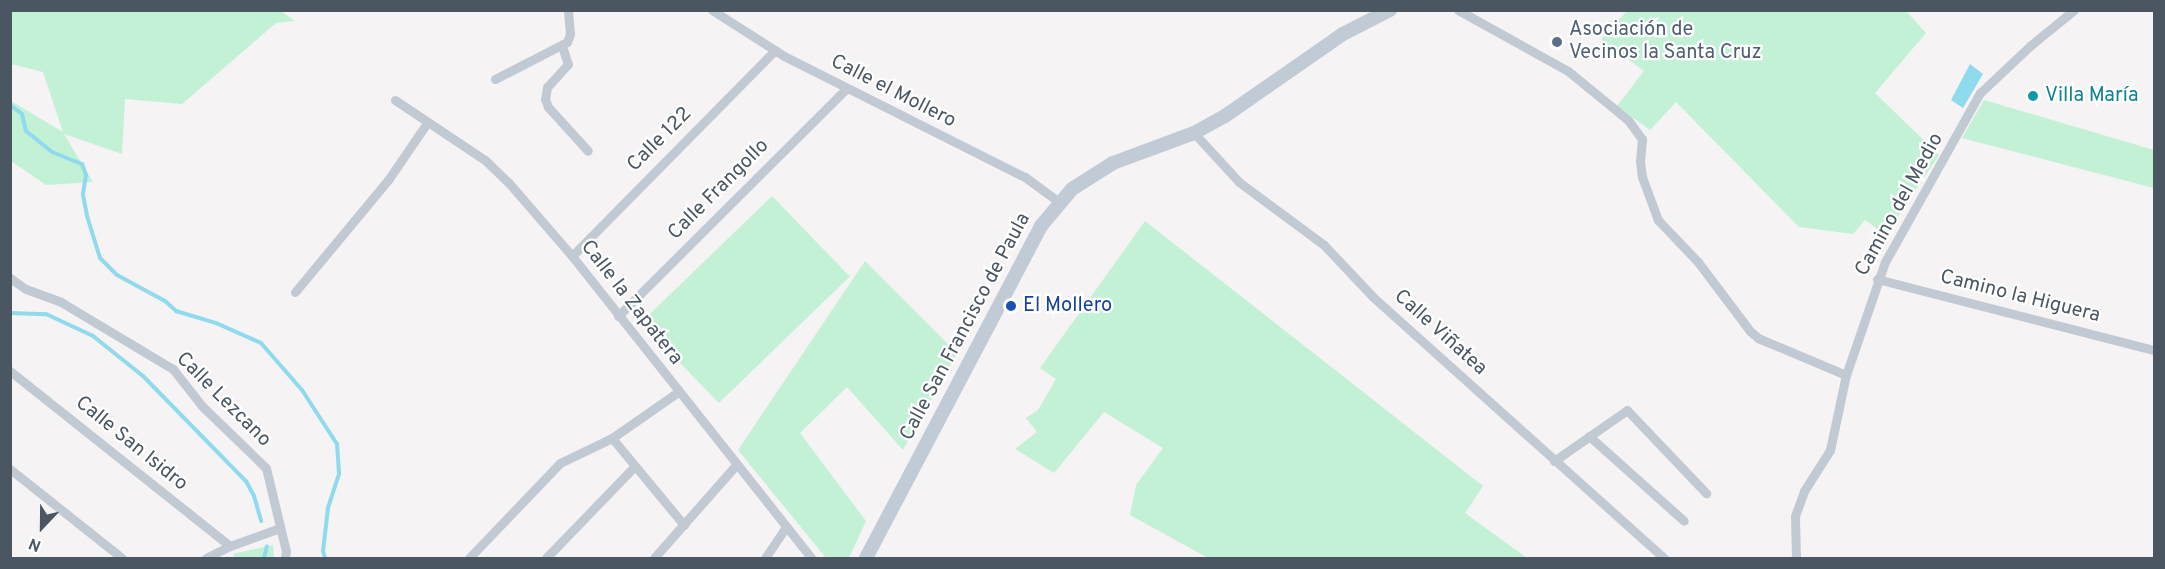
<!DOCTYPE html>
<meta charset="utf-8">
<style>
body{margin:0}
#map{position:relative;width:2165px;height:569px;overflow:hidden;background:#f5f3f3;font-family:Overpass,sans-serif}
div>[style]{position:absolute}
.green>*{inset:0;background:#c3f1d5;transform-origin:0 0}
.water>*{inset:0;background:#90daee}
.stream>*{height:4px;margin:-2px;padding:0 2px;transform-origin:2px;border-radius:2px;background:#90daee}
.minor>*{height:9px;margin:-4.5px;padding:0 4.5px;transform-origin:4.5px;border-radius:4.5px;background:#c1cad2}
.secondary>*{height:14px;margin:-7px;padding:0 7px;transform-origin:7px;border-radius:7px;background:#c1cbd6}
.dots>*{width:16px;height:16px;translate:-50% -50%;box-sizing:border-box;border:3px solid #fff;border-radius:50%}
span{translate:-50% -50%;white-space:nowrap;text-align:center;line-height:1.15;-webkit-text-stroke:4.5px #fff;paint-order:stroke}
.service-label{font-size:20px;color:#4e5e75}
.left{translate:0 -50%;text-align:left}
.street-label{font-size:20px;color:#4a5661}
.culture-label{font-size:20px;color:#0d838f}
.transit-label{font-size:20px;color:#164399}
.frame{position:absolute;inset:0;border:12px solid #4a5661;pointer-events:none}
.north{position:absolute;left:12px;top:497px;width:60px;height:60px;-webkit-text-stroke:4px #fff;paint-order:stroke;rotate:202deg;font-size:16px;font-weight:700;line-height:24px;text-align:center;color:#4a5661}
.north::after{content:'';display:block;margin:auto;width:21px;height:27px;background:#4a5661;clip-path:polygon(50% 0,100% 100%,50% 72%,0 100%)}
</style>
<div id="map">
<div class="green">
<div style="clip-path:polygon(281px 11px,295px 21px,276px 23px,182px 104px,125px 99px,122px 154px,64px 134px,93px 182px,46px 185px,11px 161px,11px 101px,63px 132px,43px 72px,11px 64px,11px 11px)"></div>
<div style="clip-path:polygon(1627px 11px,1906px 11px,1926px 33px,1875px 93px,1939px 155px,1886px 235px,1865px 220px,1853px 234px,1799px 227px,1676px 102px,1650px 130px,1617px 106px,1644px 71px,1601px 39px)"></div>
<div style="clip-path:polygon(1984px 100px,2154px 150px,2154px 188px,1962px 138px)"></div>
<div style="left:772px;top:196px;width:112px;height:182px;rotate:46deg"></div>
<div style="clip-path:polygon(1145px 221px,1483px 486px,1465px 513px,1527px 558px,1208px 558px,1130px 515px,1136px 485px,1163px 448px,1104px 412px,1054px 473px,1015px 449px,1037px 432px,1026px 418px,1038px 410px,1056px 379px,1040px 368px)"></div>
<div style="clip-path:polygon(865px 261px,957px 353px,903px 450px,847px 387px,800px 433px,866px 521px,849px 558px,826px 558px,738px 450px)"></div>
<div style="clip-path:polygon(273px 545px,274px 558px,235px 558px,233px 554px)"></div>
</div>
<div class="water">
<div style="clip-path:polygon(1970px 64px,1983px 74px,1963px 108px,1951px 100px)"></div>
</div>
<div class="stream">
<div style="left:10px;top:105px;width:15px;rotate:37deg"></div>
<div style="left:22px;top:114px;width:17px;rotate:77deg"></div>
<div style="left:26px;top:131px;width:33px;rotate:39deg"></div>
<div style="left:52px;top:152px;width:32px;rotate:22deg"></div>
<div style="left:82px;top:164px;width:12px;rotate:70deg"></div>
<div style="left:86px;top:175px;width:20px;rotate:99deg"></div>
<div style="left:83px;top:195px;width:21px;rotate:79deg"></div>
<div style="left:87px;top:216px;width:44px;rotate:72.8deg"></div>
<div style="left:100px;top:258px;width:24px;rotate:45deg"></div>
<div style="left:117px;top:275px;width:55px;rotate:28.4deg"></div>
<div style="left:165px;top:301px;width:15px;rotate:42deg"></div>
<div style="left:176px;top:311px;width:42px;rotate:16.7deg"></div>
<div style="left:216px;top:323px;width:49px;rotate:24deg"></div>
<div style="left:261px;top:343px;width:62px;rotate:48.9deg"></div>
<div style="left:302px;top:390px;width:64px;rotate:57.1deg"></div>
<div style="left:337px;top:444px;width:30px;rotate:86deg"></div>
<div style="left:339px;top:474px;width:36px;rotate:108deg"></div>
<div style="left:328px;top:508px;width:43px;rotate:96.6deg"></div>
<div style="left:323px;top:551px;width:7px;rotate:74deg"></div>
<div style="left:10px;top:313px;width:36px;rotate:2deg"></div>
<div style="left:46px;top:314px;width:52px;rotate:25.1deg"></div>
<div style="left:93px;top:336px;width:64px;rotate:38.7deg"></div>
<div style="left:143px;top:376px;width:147px;rotate:45.6deg"></div>
<div style="left:246px;top:481px;width:17px;rotate:62deg"></div>
<div style="left:254px;top:496px;width:26px;rotate:74deg"></div>
<div style="left:264px;top:558px;width:12px;rotate:-76deg"></div>
</div>
<div class="minor">
<div style="left:712px;top:10px;width:85px;rotate:32.6deg"></div>
<div style="left:784px;top:56px;width:270px;rotate:26.7deg"></div>
<div style="left:1025px;top:177px;width:42px;rotate:36.3deg"></div>
<div style="left:1458px;top:10px;width:126px;rotate:29deg"></div>
<div style="left:1568px;top:71px;width:77px;rotate:39.2deg"></div>
<div style="left:1628px;top:120px;width:24px;rotate:54deg"></div>
<div style="left:1642px;top:139px;width:22px;rotate:95deg"></div>
<div style="left:1640px;top:161px;width:16px;rotate:83deg"></div>
<div style="left:1642px;top:177px;width:46px;rotate:69.6deg"></div>
<div style="left:1658px;top:220px;width:58px;rotate:46.4deg"></div>
<div style="left:1698px;top:262px;width:86px;rotate:53deg"></div>
<div style="left:1750px;top:331px;width:11px;rotate:41deg"></div>
<div style="left:1758px;top:338px;width:95px;rotate:22.8deg"></div>
<div style="left:562px;top:46px;width:19px;rotate:72deg"></div>
<div style="left:568px;top:64px;width:31px;rotate:132deg"></div>
<div style="left:547px;top:87px;width:12px;rotate:99deg"></div>
<div style="left:545px;top:99px;width:9px;rotate:69deg"></div>
<div style="left:548px;top:107px;width:59px;rotate:47.7deg"></div>
<div style="left:495px;top:79px;width:81px;rotate:-27.2deg"></div>
<div style="left:567px;top:42px;width:9px;rotate:-69deg"></div>
<div style="left:570px;top:34px;width:24px;rotate:-95deg"></div>
<div style="left:395px;top:100px;width:108px;rotate:33.7deg"></div>
<div style="left:485px;top:160px;width:32px;rotate:44deg"></div>
<div style="left:508px;top:182px;width:98px;rotate:49.1deg"></div>
<div style="left:572px;top:256px;width:385px;rotate:51.6deg"></div>
<div style="left:1194px;top:133px;width:67px;rotate:47.4deg"></div>
<div style="left:1239px;top:182px;width:106px;rotate:36.5deg"></div>
<div style="left:1324px;top:245px;width:71px;rotate:46.7deg"></div>
<div style="left:1373px;top:297px;width:391px;rotate:41.9deg"></div>
<div style="left:572px;top:256px;width:289px;rotate:-45.4deg"></div>
<div style="left:10px;top:278px;width:19px;rotate:35deg"></div>
<div style="left:26px;top:289px;width:37px;rotate:20deg"></div>
<div style="left:61px;top:302px;width:131px;rotate:30.9deg"></div>
<div style="left:173px;top:369px;width:47px;rotate:51.9deg"></div>
<div style="left:202px;top:406px;width:89px;rotate:44.1deg"></div>
<div style="left:266px;top:468px;width:85px;rotate:76.5deg"></div>
<div style="left:286px;top:551px;width:7px;rotate:98deg"></div>
<div style="left:1877px;top:279px;width:286px;rotate:14.4deg"></div>
<div style="left:295px;top:292px;width:146px;rotate:-50.3deg"></div>
<div style="left:388px;top:180px;width:69px;rotate:-55.6deg"></div>
<div style="left:618px;top:316px;width:322px;rotate:-44.9deg"></div>
<div style="left:10px;top:371px;width:281px;rotate:38.5deg"></div>
<div style="left:1589px;top:436px;width:127px;rotate:41.8deg"></div>
<div style="left:612px;top:438px;width:113px;rotate:50.4deg"></div>
<div style="left:1554px;top:461px;width:89px;rotate:-34.9deg"></div>
<div style="left:1627px;top:410px;width:115px;rotate:46.4deg"></div>
<div style="left:10px;top:469px;width:143px;rotate:38.5deg"></div>
<div style="left:206px;top:558px;width:27px;rotate:-27deg"></div>
<div style="left:230px;top:546px;width:53px;rotate:-19.8deg"></div>
<div style="left:469px;top:558px;width:132px;rotate:-46.2deg"></div>
<div style="left:560px;top:463px;width:58px;rotate:-25.7deg"></div>
<div style="left:612px;top:438px;width:80px;rotate:-34.9deg"></div>
<div style="left:546px;top:558px;width:127px;rotate:-46deg"></div>
<div style="left:654px;top:558px;width:123px;rotate:-48.6deg"></div>
<div style="left:765px;top:558px;width:36px;rotate:-56deg"></div>
<div style="left:1796px;top:558px;width:42px;rotate:-91.4deg"></div>
<div style="left:1795px;top:516px;width:27px;rotate:-70deg"></div>
<div style="left:1804px;top:491px;width:49px;rotate:-57.6deg"></div>
<div style="left:1830px;top:450px;width:77px;rotate:-78deg"></div>
<div style="left:1846px;top:375px;width:120px;rotate:-71deg"></div>
<div style="left:1885px;top:262px;width:194px;rotate:-60.7deg"></div>
<div style="left:1980px;top:93px;width:70px;rotate:-43.3deg"></div>
<div style="left:2031px;top:45px;width:55px;rotate:-39.1deg"></div>
</div>
<div class="secondary">
<div style="left:866px;top:558px;width:375px;rotate:-62.2deg"></div>
<div style="left:1041px;top:226px;width:48px;rotate:-50deg"></div>
<div style="left:1072px;top:189px;width:49px;rotate:-32.4deg"></div>
<div style="left:1113px;top:163px;width:86px;rotate:-20.3deg"></div>
<div style="left:1194px;top:133px;width:35px;rotate:-29deg"></div>
<div style="left:1225px;top:116px;width:144px;rotate:-34.8deg"></div>
<div style="left:1343px;top:34px;width:53px;rotate:-27.1deg"></div>
</div>
<div class="dots">
<div style="left:1557px;top:42px;background:#5c6f8a"></div>
<div style="left:2033px;top:96px;background:#0f9aa8"></div>
<div style="left:1011px;top:306px;background:#1a4fb4"></div>
</div>
<div class="service-label">
<span class="left" style="left:1569px;top:42px">Asociación de<br>Vecinos la Santa Cruz</span>
</div>
<div class="street-label">
<span style="left:893px;top:92px;rotate:27deg">Calle el Mollero</span>
<span style="left:660px;top:140px;rotate:-45deg">Calle 122</span>
<span style="left:719px;top:190px;rotate:-45deg">Calle Frangollo</span>
<span style="left:1900px;top:205px;rotate:-61deg">Camino del Medio</span>
<span style="left:2020px;top:297px;rotate:14deg">Camino la Higuera</span>
<span style="left:631px;top:303px;rotate:52deg">Calle la Zapatera</span>
<span style="left:966px;top:327px;rotate:-62deg">Calle San Francisco de Paula</span>
<span style="left:1440px;top:333px;rotate:42deg">Calle Viñatea</span>
<span style="left:223px;top:400px;rotate:45deg">Calle Lezcano</span>
<span style="left:131px;top:444px;rotate:39deg">Calle San Isidro</span>
</div>
<div class="culture-label">
<span class="left" style="left:2045px;top:96px">Villa María</span>
</div>
<div class="transit-label">
<span class="left" style="left:1023px;top:306px">El Mollero</span>
</div>
<div class="frame"></div>
<div class="north">N</div>
</div>
